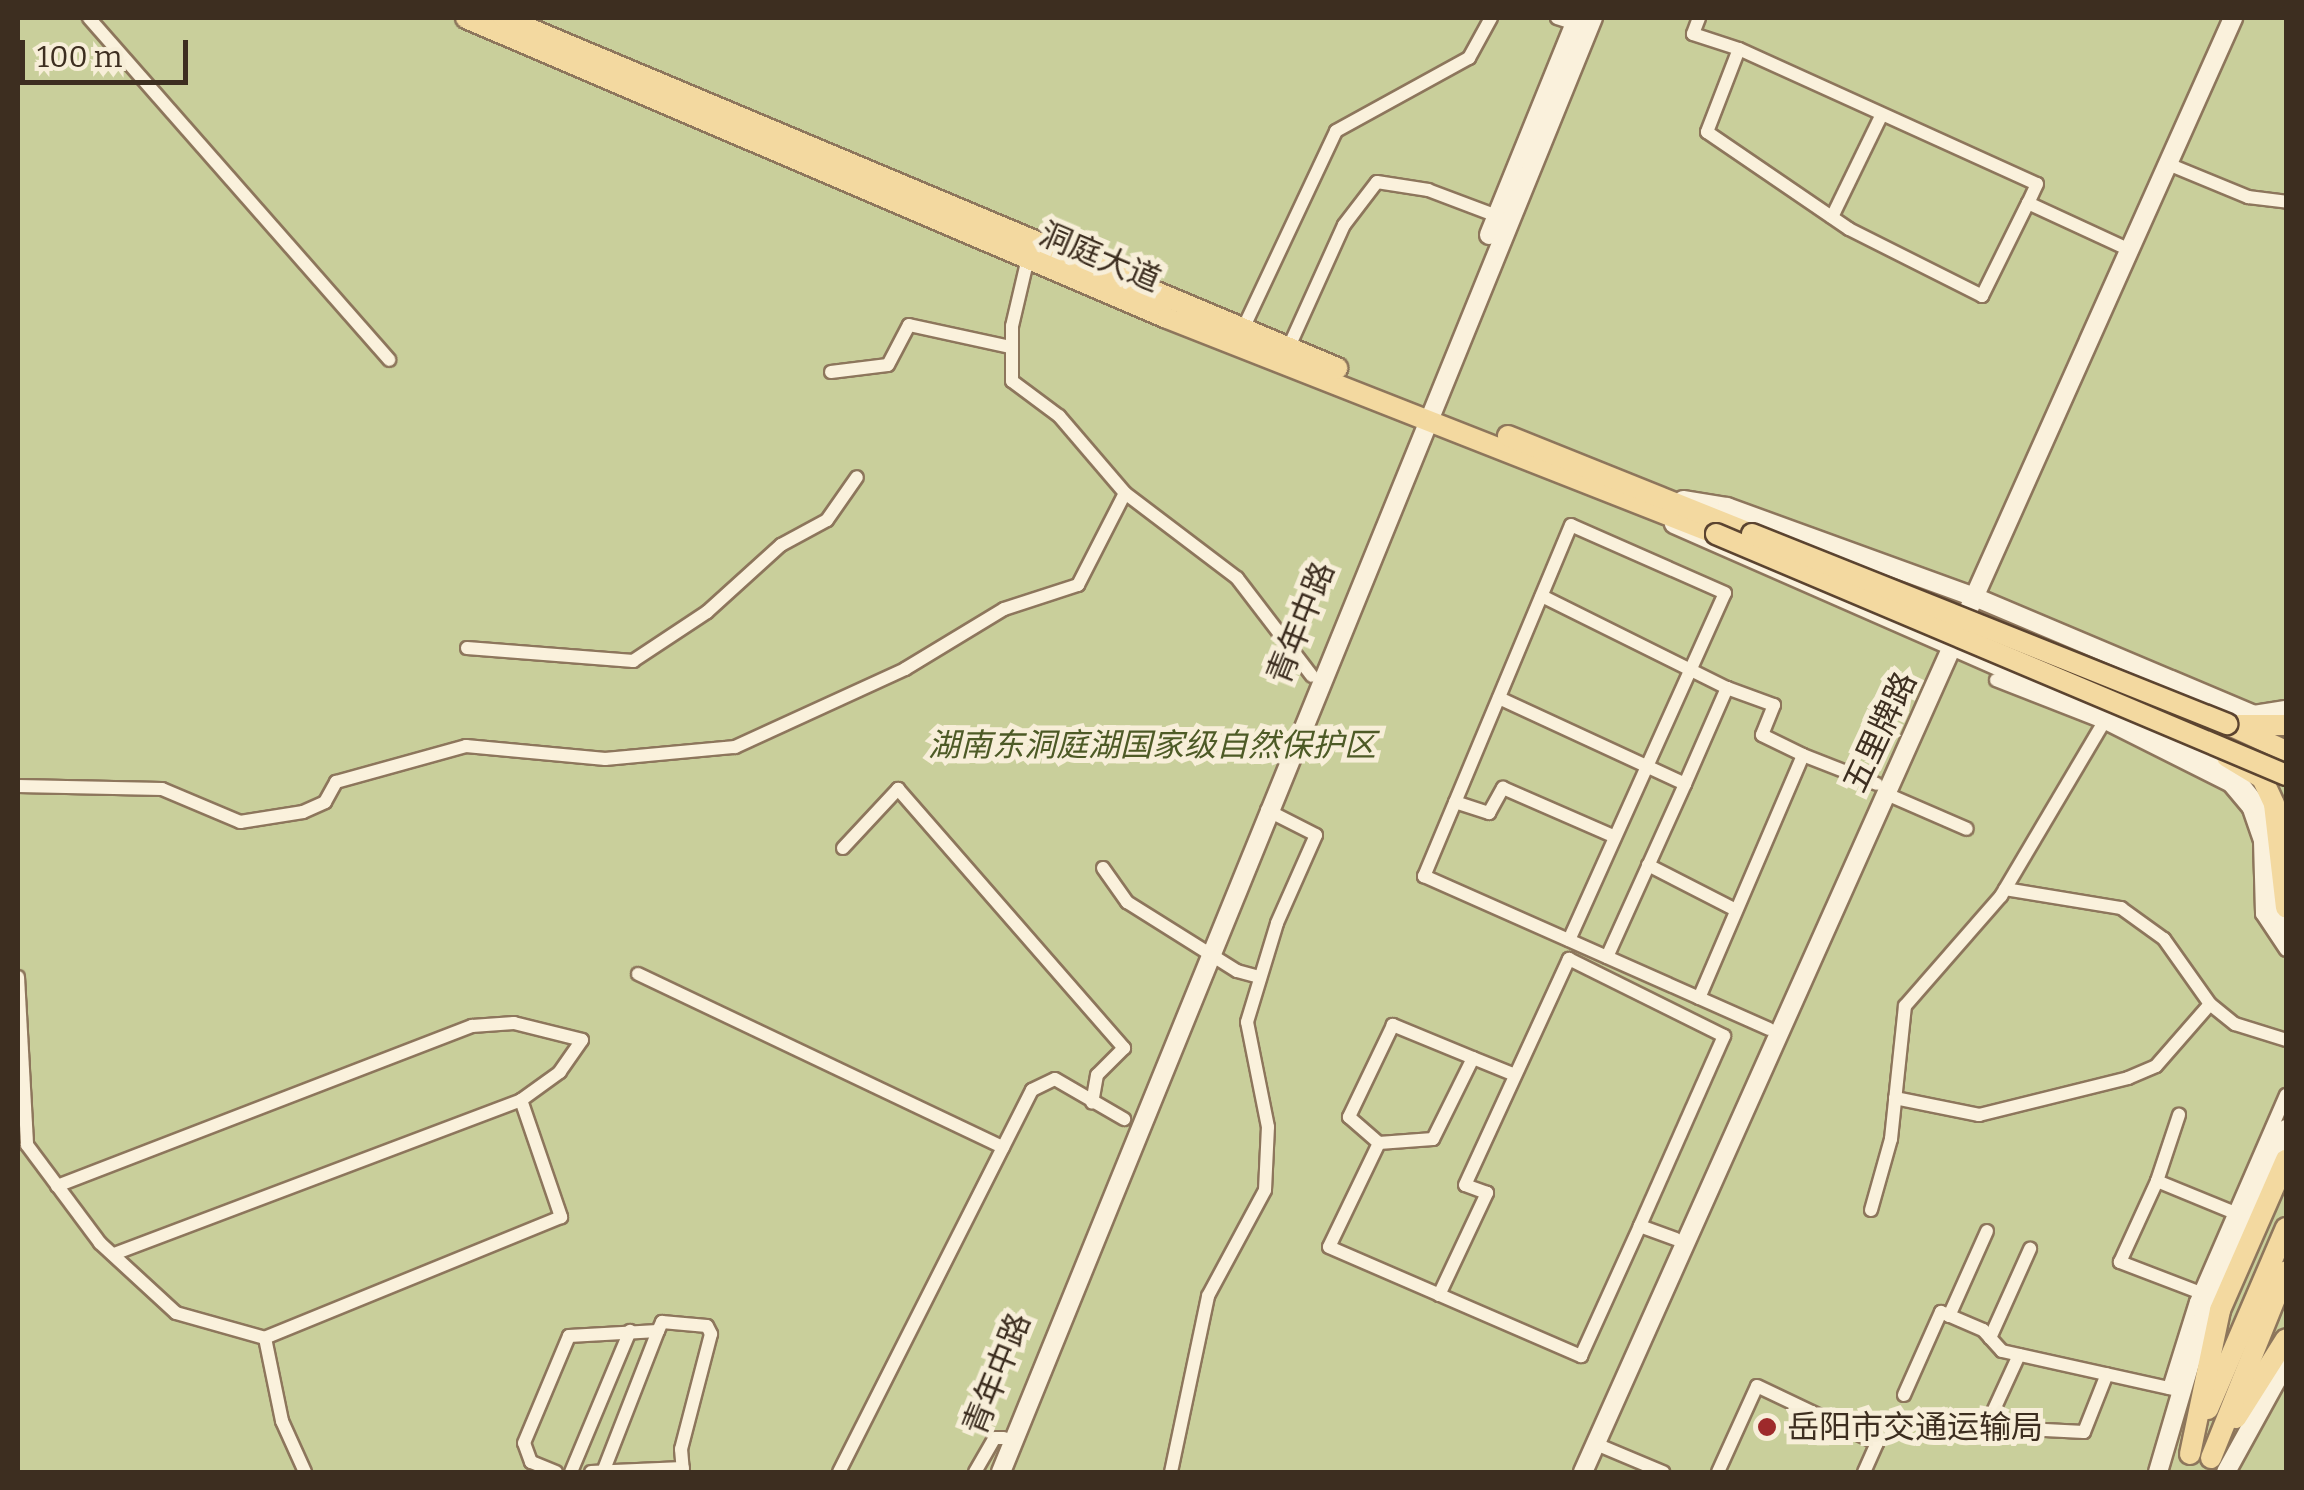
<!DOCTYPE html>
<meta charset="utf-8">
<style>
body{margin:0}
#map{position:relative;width:2304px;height:1490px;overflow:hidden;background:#f0e4c8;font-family:Bitter,"Noto Sans SC",serif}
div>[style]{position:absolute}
.green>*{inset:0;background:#c9cf9b;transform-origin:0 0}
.roads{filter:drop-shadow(2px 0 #8d765c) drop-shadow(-2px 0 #8d765c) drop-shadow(0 2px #8d765c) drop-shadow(0 -2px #8d765c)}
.street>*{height:12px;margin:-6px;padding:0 6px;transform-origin:6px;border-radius:6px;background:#faf1dc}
.secondary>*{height:18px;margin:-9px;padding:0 9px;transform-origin:9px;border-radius:9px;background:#faf1dc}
.primary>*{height:20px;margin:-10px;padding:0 10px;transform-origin:10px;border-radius:10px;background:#f3d9a0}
.bridges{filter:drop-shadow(2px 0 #5b4430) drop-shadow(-2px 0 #5b4430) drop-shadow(0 2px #5b4430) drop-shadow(0 -2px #5b4430)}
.primary-bridge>*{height:20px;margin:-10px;padding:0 10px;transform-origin:10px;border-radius:10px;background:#f3d9a0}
.dots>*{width:28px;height:28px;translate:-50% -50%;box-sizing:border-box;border:5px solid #f7eed8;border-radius:50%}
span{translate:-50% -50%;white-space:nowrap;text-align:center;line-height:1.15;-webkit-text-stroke:10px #f7eed8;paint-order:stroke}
.street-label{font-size:32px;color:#3d2e20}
.park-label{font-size:32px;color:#4d5a26;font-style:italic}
.poi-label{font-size:32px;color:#3d2e20}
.left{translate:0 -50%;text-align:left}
.frame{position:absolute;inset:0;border:20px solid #3d2e20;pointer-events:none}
.scale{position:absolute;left:20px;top:40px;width:168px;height:45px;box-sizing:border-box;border:5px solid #3d2e20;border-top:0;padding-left:12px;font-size:30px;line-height:35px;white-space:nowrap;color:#3d2e20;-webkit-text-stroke:8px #f7eed8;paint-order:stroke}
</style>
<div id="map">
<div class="green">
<div style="left:18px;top:18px;width:2268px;height:1454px"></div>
</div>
<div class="roads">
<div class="street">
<div style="left:89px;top:18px;width:455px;rotate:48.7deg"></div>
<div style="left:1557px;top:18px;width:19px;rotate:18deg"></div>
<div style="left:1699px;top:18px;width:17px;rotate:111deg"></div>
<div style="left:1693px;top:34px;width:48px;rotate:18.1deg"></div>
<div style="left:1739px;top:49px;width:89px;rotate:111.1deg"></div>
<div style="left:1707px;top:132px;width:172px;rotate:34.3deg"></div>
<div style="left:1849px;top:229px;width:149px;rotate:26.7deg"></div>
<div style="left:1982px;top:296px;width:104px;rotate:-63.7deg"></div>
<div style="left:2028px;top:203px;width:102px;rotate:24.8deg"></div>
<div style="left:1739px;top:49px;width:327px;rotate:24.4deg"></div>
<div style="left:2037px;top:184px;width:21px;rotate:115deg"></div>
<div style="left:2168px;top:164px;width:87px;rotate:22.4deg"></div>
<div style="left:2248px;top:197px;width:38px;rotate:7deg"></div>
<div style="left:1832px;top:217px;width:114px;rotate:-64.1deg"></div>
<div style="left:1028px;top:258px;width:70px;rotate:103.2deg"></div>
<div style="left:1012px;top:326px;width:55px;rotate:90deg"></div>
<div style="left:1012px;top:381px;width:59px;rotate:36.7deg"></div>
<div style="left:1059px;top:416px;width:101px;rotate:49.4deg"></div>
<div style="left:1242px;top:331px;width:221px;rotate:-64.8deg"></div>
<div style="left:1336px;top:131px;width:152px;rotate:-28.8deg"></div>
<div style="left:1469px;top:58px;width:46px;rotate:-61.2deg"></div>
<div style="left:1288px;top:349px;width:136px;rotate:-65.7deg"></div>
<div style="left:1344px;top:225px;width:54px;rotate:-52.5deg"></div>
<div style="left:1377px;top:182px;width:52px;rotate:8.9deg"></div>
<div style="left:1428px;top:190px;width:74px;rotate:20.6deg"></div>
<div style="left:831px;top:372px;width:57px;rotate:-7deg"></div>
<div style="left:888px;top:365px;width:45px;rotate:-62.3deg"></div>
<div style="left:909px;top:325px;width:103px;rotate:12.3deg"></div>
<div style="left:467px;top:648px;width:167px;rotate:4.5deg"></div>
<div style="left:633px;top:661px;width:89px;rotate:-33.5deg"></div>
<div style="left:707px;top:612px;width:100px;rotate:-42.2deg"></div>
<div style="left:781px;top:545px;width:52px;rotate:-28.5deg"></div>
<div style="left:827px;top:520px;width:52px;rotate:-55.1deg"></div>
<div style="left:1996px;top:680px;width:115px;rotate:21.4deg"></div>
<div style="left:2103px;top:722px;width:141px;rotate:26.6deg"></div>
<div style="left:2229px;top:785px;width:31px;rotate:50deg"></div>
<div style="left:2249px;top:809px;width:34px;rotate:71deg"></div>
<div style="left:2260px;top:841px;width:73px;rotate:88.4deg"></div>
<div style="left:2262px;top:914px;width:43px;rotate:56.3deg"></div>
<div style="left:1727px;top:688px;width:50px;rotate:19.9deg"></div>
<div style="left:1774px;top:705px;width:32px;rotate:112deg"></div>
<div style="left:1762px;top:735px;width:46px;rotate:26deg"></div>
<div style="left:1499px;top:698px;width:205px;rotate:24.8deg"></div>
<div style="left:1685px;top:784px;width:105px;rotate:-66.4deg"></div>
<div style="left:1727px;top:688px;width:207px;rotate:-153.6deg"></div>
<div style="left:18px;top:786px;width:144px;rotate:1.2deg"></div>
<div style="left:162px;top:789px;width:85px;rotate:22.9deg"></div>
<div style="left:240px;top:822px;width:64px;rotate:-9deg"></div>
<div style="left:303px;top:812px;width:24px;rotate:-24deg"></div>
<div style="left:325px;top:802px;width:23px;rotate:-61deg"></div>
<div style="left:336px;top:782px;width:135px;rotate:-15.5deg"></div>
<div style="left:466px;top:746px;width:140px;rotate:5.3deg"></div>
<div style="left:605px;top:759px;width:131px;rotate:-5.3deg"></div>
<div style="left:735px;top:747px;width:187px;rotate:-24.6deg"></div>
<div style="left:905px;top:669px;width:116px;rotate:-31.2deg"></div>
<div style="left:1004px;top:609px;width:78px;rotate:-18deg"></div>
<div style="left:1078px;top:585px;width:103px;rotate:-62.9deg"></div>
<div style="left:1125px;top:493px;width:141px;rotate:37.2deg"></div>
<div style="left:1237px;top:578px;width:123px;rotate:52.6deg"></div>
<div style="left:1884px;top:793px;width:90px;rotate:23.4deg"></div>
<div style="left:1455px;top:802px;width:36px;rotate:18deg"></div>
<div style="left:1489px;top:813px;width:29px;rotate:-61deg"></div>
<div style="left:1503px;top:788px;width:122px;rotate:23.6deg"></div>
<div style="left:843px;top:848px;width:81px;rotate:-47deg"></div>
<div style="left:898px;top:789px;width:344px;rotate:48.9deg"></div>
<div style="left:1124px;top:1048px;width:38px;rotate:135deg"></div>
<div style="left:1097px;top:1075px;width:28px;rotate:100deg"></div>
<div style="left:1648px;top:865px;width:99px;rotate:27.1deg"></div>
<div style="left:1103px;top:868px;width:42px;rotate:54.8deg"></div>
<div style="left:1127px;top:902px;width:130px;rotate:32.1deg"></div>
<div style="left:1237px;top:971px;width:24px;rotate:15deg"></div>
<div style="left:2005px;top:889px;width:118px;rotate:9.3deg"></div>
<div style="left:2121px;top:908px;width:53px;rotate:35.8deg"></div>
<div style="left:2164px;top:939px;width:80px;rotate:54.7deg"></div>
<div style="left:2210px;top:1004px;width:32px;rotate:39deg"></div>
<div style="left:2235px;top:1024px;width:53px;rotate:17.4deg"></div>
<div style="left:1569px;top:940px;width:380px;rotate:-65.8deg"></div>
<div style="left:1725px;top:593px;width:168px;rotate:-156.2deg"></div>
<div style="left:1571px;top:525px;width:381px;rotate:112.7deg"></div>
<div style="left:1424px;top:876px;width:377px;rotate:23.9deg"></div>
<div style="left:1607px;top:957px;width:190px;rotate:-65.7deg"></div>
<div style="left:638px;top:974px;width:404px;rotate:25.4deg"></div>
<div style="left:18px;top:977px;width:168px;rotate:86.9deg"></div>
<div style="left:27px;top:1145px;width:122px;rotate:53.3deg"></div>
<div style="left:100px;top:1243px;width:103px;rotate:42.6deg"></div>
<div style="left:176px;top:1313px;width:92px;rotate:15.7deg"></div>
<div style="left:265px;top:1338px;width:85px;rotate:78.4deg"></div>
<div style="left:282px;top:1421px;width:56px;rotate:65.7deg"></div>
<div style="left:1699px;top:998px;width:264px;rotate:-66.8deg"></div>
<div style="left:1803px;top:755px;width:79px;rotate:21.4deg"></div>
<div style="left:1473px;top:1058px;width:87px;rotate:-157.6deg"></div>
<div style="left:1393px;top:1025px;width:102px;rotate:115.6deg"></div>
<div style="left:1349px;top:1117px;width:40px;rotate:41deg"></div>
<div style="left:1379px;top:1143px;width:115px;rotate:115.7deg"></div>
<div style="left:1329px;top:1247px;width:275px;rotate:23.4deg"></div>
<div style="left:1581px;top:1356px;width:143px;rotate:-65.6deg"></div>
<div style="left:1640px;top:1226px;width:38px;rotate:20deg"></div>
<div style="left:1895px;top:1098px;width:86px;rotate:11.4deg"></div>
<div style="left:1979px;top:1115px;width:154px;rotate:-13.9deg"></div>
<div style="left:2128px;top:1078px;width:30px;rotate:-23deg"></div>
<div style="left:2156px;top:1066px;width:82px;rotate:-48.9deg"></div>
<div style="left:1379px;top:1143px;width:54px;rotate:-4.2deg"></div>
<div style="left:1433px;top:1139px;width:90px;rotate:-63.7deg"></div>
<div style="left:1473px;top:1058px;width:45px;rotate:22deg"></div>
<div style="left:2157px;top:1181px;width:70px;rotate:-71.6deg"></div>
<div style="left:57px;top:1186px;width:445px;rotate:-21.1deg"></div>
<div style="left:472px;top:1026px;width:42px;rotate:-4.1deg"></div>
<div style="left:514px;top:1023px;width:70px;rotate:14deg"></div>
<div style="left:582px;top:1040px;width:39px;rotate:125deg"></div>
<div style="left:560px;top:1072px;width:48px;rotate:144.3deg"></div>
<div style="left:1871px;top:1210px;width:74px;rotate:-74.3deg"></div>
<div style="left:1891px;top:1139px;width:134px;rotate:-84deg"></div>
<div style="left:1905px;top:1006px;width:146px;rotate:-48.9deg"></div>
<div style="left:2001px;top:896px;width:210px;rotate:-59.4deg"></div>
<div style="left:114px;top:1254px;width:435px;rotate:-20.7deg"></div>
<div style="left:521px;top:1100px;width:124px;rotate:71.1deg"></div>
<div style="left:561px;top:1217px;width:320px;rotate:157.8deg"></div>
<div style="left:2201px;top:1293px;width:87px;rotate:-159.1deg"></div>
<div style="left:2120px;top:1262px;width:89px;rotate:-65.4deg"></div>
<div style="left:2157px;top:1181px;width:84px;rotate:22.3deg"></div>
<div style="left:1439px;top:1295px;width:113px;rotate:-64.8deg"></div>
<div style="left:1487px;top:1193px;width:23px;rotate:-160deg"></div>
<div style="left:1465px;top:1185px;width:249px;rotate:-65.3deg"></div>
<div style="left:1569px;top:959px;width:173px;rotate:26.4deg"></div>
<div style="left:1724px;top:1036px;width:208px;rotate:113.9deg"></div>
<div style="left:1949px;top:1316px;width:93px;rotate:-65.9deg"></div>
<div style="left:1990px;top:1338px;width:98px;rotate:-65.8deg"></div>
<div style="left:2019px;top:1355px;width:79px;rotate:114.6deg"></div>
<div style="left:1986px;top:1427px;width:98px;rotate:2.9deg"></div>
<div style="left:2084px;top:1432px;width:62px;rotate:-68.4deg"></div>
<div style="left:2169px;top:1388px;width:90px;rotate:-72.6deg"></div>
<div style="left:2196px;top:1302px;width:226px;rotate:-66.5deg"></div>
<div style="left:1904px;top:1395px;width:91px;rotate:-66deg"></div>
<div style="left:1941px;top:1312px;width:46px;rotate:23.2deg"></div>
<div style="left:1983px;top:1330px;width:28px;rotate:48deg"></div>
<div style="left:2002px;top:1351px;width:184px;rotate:12.5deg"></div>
<div style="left:1596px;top:1444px;width:73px;rotate:22.7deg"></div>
<div style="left:556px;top:1472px;width:27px;rotate:-158deg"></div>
<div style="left:531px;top:1462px;width:20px;rotate:-110deg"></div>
<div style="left:524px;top:1443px;width:116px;rotate:-67.2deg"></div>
<div style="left:569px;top:1336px;width:89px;rotate:-3.2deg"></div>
<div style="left:658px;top:1331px;width:10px;rotate:-66deg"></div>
<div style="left:662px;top:1322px;width:45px;rotate:5.1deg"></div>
<div style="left:707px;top:1326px;width:9px;rotate:63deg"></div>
<div style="left:711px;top:1334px;width:119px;rotate:104.6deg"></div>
<div style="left:681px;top:1449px;width:23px;rotate:85deg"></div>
<div style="left:571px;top:1472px;width:153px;rotate:-67.3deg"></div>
<div style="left:591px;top:1472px;width:92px;rotate:-2.5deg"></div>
<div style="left:603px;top:1472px;width:151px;rotate:-68.7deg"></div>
<div style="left:839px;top:1472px;width:428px;rotate:-63.2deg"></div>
<div style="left:1032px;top:1090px;width:25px;rotate:-26deg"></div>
<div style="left:1055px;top:1079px;width:80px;rotate:30.1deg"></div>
<div style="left:975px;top:1472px;width:39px;rotate:-60deg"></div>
<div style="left:995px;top:1438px;width:9px"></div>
<div style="left:1171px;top:1472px;width:180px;rotate:-78.1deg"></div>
<div style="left:1208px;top:1296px;width:120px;rotate:-61.7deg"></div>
<div style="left:1265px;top:1190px;width:63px;rotate:-87.3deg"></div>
<div style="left:1268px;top:1127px;width:107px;rotate:-101.3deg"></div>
<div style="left:1247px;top:1022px;width:103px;rotate:-73.1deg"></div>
<div style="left:1277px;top:923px;width:96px;rotate:-66.1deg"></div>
<div style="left:1316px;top:835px;width:55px;rotate:-153deg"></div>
<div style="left:1718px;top:1472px;width:94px;rotate:-65.6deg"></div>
<div style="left:1757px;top:1386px;width:133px;rotate:25.4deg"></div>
<div style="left:1877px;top:1443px;width:32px;rotate:114deg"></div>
</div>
<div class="secondary">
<div style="left:1489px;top:235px;width:234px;rotate:-67.9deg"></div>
<div style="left:1683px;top:500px;width:45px;rotate:9deg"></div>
<div style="left:1727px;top:507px;width:266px;rotate:20deg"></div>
<div style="left:1977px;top:598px;width:301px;rotate:22.9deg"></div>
<div style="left:2254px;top:715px;width:32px;rotate:-9deg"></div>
<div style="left:1674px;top:524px;width:553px;rotate:23.69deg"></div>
<div style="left:2180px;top:746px;width:64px;rotate:30.2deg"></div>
<div style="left:2235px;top:778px;width:43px;rotate:51.5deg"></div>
<div style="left:2262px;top:812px;width:41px;rotate:77.3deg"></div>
<div style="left:2271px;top:852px;width:43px;rotate:94deg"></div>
<div style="left:2268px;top:895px;width:45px;rotate:66.3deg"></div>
<div style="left:1001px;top:1472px;width:1570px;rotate:-67.85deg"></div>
<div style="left:1583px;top:1472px;width:1593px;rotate:-65.91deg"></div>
<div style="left:2158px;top:1472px;width:174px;rotate:-73.6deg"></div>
<div style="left:2207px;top:1305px;width:193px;rotate:-65.8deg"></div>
<div style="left:2226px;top:1472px;width:124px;rotate:-61.2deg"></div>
</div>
<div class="primary">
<div style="left:466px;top:18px;width:762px;rotate:23.17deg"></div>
<div style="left:1167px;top:318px;width:590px;rotate:21.48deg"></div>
<div style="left:504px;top:18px;width:904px;rotate:22.79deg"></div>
<div style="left:1508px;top:436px;width:263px;rotate:21.9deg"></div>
<div style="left:2227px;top:724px;width:65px;rotate:24.6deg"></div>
<div style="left:2239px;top:725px;width:47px"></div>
<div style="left:2227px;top:757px;width:41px;rotate:31deg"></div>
<div style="left:2262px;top:778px;width:29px;rotate:65deg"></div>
<div style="left:2274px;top:804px;width:104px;rotate:83.4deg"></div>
<div style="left:2208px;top:1409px;width:197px;rotate:-66.7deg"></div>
<div style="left:2236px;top:1418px;width:93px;rotate:-57.7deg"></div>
<div style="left:2190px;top:1454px;width:147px;rotate:-78.2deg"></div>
<div style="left:2220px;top:1310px;width:164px;rotate:-66.3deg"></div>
<div style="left:2211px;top:1458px;width:201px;rotate:-68.1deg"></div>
</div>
</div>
<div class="bridges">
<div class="primary-bridge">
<div style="left:1716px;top:534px;width:619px;rotate:22.92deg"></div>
<div style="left:1752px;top:534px;width:512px;rotate:21.8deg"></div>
</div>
</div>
<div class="dots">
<div style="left:1767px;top:1427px;background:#9e2a2b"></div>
</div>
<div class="street-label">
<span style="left:1100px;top:257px;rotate:23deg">洞庭大道</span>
<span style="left:1301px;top:623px;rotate:-68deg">青年中路</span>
<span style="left:1880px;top:732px;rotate:-65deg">五里牌路</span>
<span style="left:997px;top:1374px;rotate:-68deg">青年中路</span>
</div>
<div class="park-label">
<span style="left:1152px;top:745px">湖南东洞庭湖国家级自然保护区</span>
</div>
<div class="poi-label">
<span class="left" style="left:1787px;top:1427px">岳阳市交通运输局</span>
</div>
<div class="frame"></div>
<div class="scale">100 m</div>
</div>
